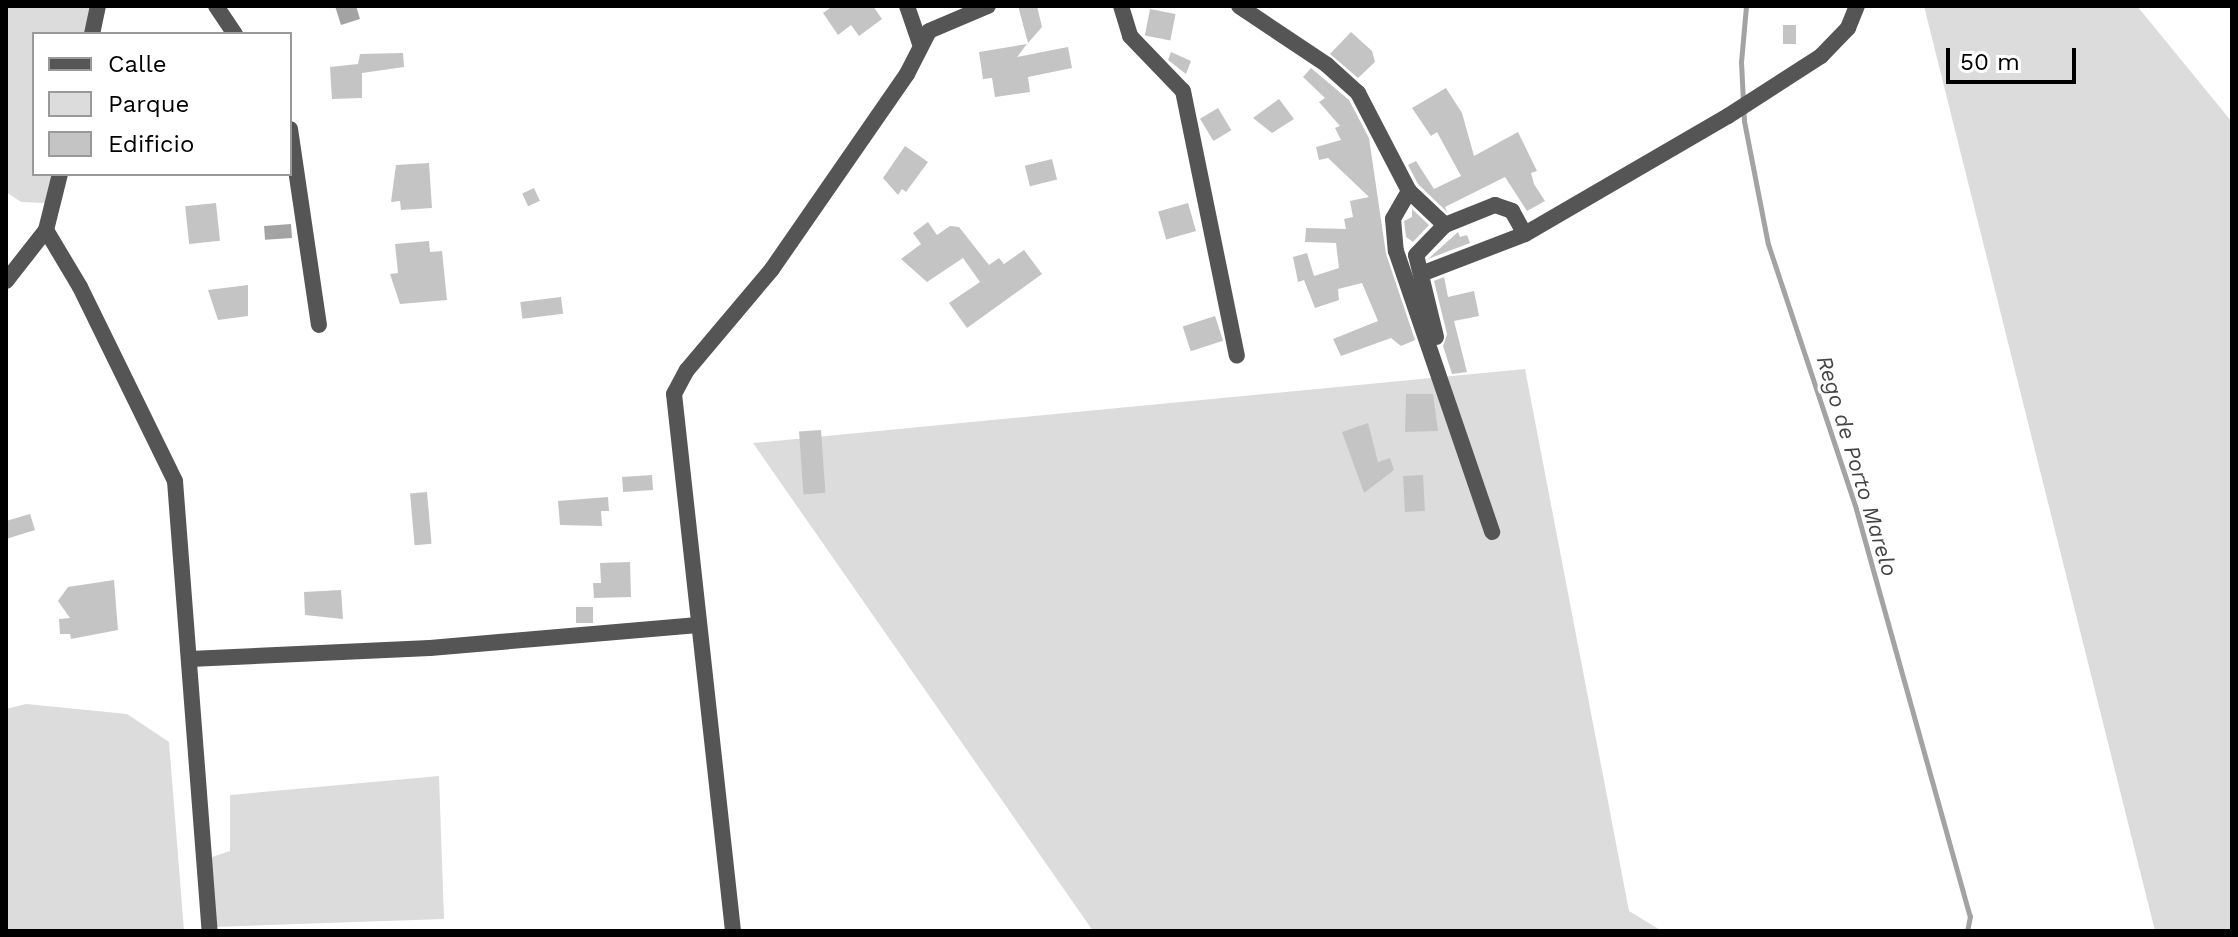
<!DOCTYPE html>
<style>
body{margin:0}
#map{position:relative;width:2238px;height:937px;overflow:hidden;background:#fff;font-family:"Work Sans",sans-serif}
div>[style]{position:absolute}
.green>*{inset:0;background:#dcdcdc}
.water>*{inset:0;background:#a3a3a3;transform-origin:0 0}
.stream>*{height:5px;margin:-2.5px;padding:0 2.5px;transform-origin:2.5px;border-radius:2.5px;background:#a3a3a3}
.building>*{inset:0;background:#c4c4c4;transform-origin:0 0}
.street>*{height:16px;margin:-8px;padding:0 8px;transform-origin:8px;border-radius:8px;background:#555}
span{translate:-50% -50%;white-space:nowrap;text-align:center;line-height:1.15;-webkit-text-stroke:6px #fff;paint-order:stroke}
.water-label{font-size:22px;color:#444;font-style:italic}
.frame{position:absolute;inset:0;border:8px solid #000;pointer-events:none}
.legend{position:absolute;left:32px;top:32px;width:260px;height:144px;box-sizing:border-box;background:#fff;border:2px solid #999;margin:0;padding:10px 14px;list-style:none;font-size:24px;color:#000}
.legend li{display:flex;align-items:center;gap:16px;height:40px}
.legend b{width:40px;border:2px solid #999}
.scale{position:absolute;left:1946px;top:48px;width:130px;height:36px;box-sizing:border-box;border:4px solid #000;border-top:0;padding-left:10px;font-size:24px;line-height:28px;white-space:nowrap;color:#000;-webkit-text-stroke:6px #fff;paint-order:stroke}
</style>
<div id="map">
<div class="green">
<div style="clip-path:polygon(6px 6px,104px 6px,97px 34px,34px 34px,34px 174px,58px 174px,45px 203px,21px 202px,6px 192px)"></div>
<div style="clip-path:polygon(1924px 6px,2137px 6px,2232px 122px,2232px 931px,2155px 931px)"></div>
<div style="clip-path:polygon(1525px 369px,1629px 911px,1662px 931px,1093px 931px,753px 443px)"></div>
<div style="clip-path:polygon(26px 704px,127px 714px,169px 742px,184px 931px,6px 931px,6px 709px)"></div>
<div style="clip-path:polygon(439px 776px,444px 919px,214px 927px,209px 858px,230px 851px,230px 795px)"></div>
</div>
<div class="water">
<div style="clip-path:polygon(335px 6px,356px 6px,360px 19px,341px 25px)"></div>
<div style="left:291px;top:224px;width:14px;height:27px;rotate:86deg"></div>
</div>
<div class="stream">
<div style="left:1746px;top:6px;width:56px;rotate:95.1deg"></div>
<div style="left:1741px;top:62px;width:59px;rotate:87.1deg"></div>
<div style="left:1744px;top:121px;width:125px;rotate:79deg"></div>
<div style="left:1768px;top:244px;width:279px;rotate:71.6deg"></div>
<div style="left:1856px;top:509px;width:423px;rotate:74.4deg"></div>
<div style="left:1970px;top:916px;width:15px;rotate:101deg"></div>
</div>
<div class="building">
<div style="clip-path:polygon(833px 6px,873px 6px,882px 19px,859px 36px,851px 25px,838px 35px,823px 13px)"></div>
<div style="clip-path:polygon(1018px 6px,1037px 6px,1042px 27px,1028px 43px)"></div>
<div style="left:1150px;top:9px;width:26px;height:27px;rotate:11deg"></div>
<div style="left:1783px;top:25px;width:13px;height:19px"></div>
<div style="clip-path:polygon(1351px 32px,1372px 51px,1375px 62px,1358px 78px,1330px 54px)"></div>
<div style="clip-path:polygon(1027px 44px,1017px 57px,1068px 47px,1072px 68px,1028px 77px,1030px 92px,995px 97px,992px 78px,983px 79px,979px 52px)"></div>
<div style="clip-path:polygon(1171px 52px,1191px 61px,1186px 74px,1168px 60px)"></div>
<div style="clip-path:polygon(403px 53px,404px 67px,362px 73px,362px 98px,332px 99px,330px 67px,358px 64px,360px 54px)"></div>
<div style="clip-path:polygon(1311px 68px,1349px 100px,1369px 138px,1386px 254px,1415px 340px,1401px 346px,1391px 338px,1341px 356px,1333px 339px,1378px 321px,1362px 283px,1338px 289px,1339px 300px,1315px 308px,1304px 280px,1298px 282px,1293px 257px,1307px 253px,1314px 276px,1339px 268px,1336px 243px,1305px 242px,1306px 228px,1346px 229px,1344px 219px,1353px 217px,1350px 201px,1369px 197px,1328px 158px,1319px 160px,1316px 147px,1341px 140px,1335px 128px,1340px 126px,1319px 102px,1325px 98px,1303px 77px)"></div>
<div style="clip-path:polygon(1446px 88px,1462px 113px,1474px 156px,1518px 132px,1537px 171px,1531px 173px,1534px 184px,1545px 201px,1527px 211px,1505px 177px,1445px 207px,1447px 212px,1418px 184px,1408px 165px,1416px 161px,1434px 189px,1461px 176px,1437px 132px,1431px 136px,1412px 108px)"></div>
<div style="clip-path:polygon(1279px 99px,1294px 119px,1272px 133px,1253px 118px)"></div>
<div style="left:1218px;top:108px;width:26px;height:21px;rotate:59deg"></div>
<div style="clip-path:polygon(905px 146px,928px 162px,906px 192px,902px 189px,898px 195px,883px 178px)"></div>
<div style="left:1052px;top:159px;width:21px;height:28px;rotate:76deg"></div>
<div style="clip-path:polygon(429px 163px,432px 208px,401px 210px,400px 201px,391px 202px,396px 165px)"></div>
<div style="left:534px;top:188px;width:14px;height:13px;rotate:65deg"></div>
<div style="left:216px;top:203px;width:38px;height:31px;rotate:84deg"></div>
<div style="left:1188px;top:203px;width:29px;height:31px;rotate:74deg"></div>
<div style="clip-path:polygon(1412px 209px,1429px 225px,1413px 242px,1406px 237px,1404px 221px,1412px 217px)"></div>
<div style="clip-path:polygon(928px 222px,937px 235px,950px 226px,959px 227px,989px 265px,999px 258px,1004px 264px,1024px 250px,1042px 274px,967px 328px,949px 303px,980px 282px,963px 258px,927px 282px,901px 259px,921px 244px,913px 233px)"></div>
<div style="clip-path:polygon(1458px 232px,1460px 237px,1467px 235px,1470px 243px,1428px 259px)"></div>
<div style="clip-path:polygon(429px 241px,430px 252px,442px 251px,447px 300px,400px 304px,390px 274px,398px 273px,395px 244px)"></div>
<div style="clip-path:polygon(1444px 277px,1448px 297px,1474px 291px,1479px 316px,1454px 321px,1467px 372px,1452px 374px,1443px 346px,1447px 334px,1434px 281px)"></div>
<div style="clip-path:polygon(248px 285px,248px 316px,218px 320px,208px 290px)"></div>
<div style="left:561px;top:297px;width:17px;height:41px;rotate:83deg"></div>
<div style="left:1215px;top:316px;width:26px;height:34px;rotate:72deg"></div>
<div style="clip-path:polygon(1406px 394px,1433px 394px,1438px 431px,1405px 432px)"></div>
<div style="clip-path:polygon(1368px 423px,1378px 462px,1390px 458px,1394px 470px,1364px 493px,1342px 432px)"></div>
<div style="left:821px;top:430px;width:63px;height:22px;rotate:86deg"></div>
<div style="left:652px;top:475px;width:15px;height:30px;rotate:86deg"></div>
<div style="left:1423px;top:475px;width:36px;height:20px;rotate:87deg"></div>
<div style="left:427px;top:492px;width:52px;height:17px;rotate:85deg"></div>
<div style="clip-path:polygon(608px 497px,609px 511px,601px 511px,602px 526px,560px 525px,558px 501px)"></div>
<div style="clip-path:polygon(30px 514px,35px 530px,6px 539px,6px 521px)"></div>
<div style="clip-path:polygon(630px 562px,631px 597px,594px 598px,593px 583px,601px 583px,600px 563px)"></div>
<div style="clip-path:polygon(114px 580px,118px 630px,71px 639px,70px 634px,60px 634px,59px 619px,70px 618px,58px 601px,68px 587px)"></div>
<div style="clip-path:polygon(341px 590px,343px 619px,305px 615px,304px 592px)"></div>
<div style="left:576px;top:607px;width:17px;height:16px"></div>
</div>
<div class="street">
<div style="left:216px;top:6px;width:34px;rotate:56deg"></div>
<div style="left:907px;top:6px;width:39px;rotate:71deg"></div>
<div style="left:1121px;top:6px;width:31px;rotate:73deg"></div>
<div style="left:1130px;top:36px;width:76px;rotate:46.1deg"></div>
<div style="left:1183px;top:91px;width:270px;rotate:78.5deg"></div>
<div style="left:1239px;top:6px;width:106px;rotate:33.8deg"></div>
<div style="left:1327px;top:65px;width:42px;rotate:42.1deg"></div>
<div style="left:1358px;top:93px;width:110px;rotate:62.5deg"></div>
<div style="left:1409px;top:191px;width:50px;rotate:43.4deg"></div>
<div style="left:1445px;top:225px;width:54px;rotate:-21.8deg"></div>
<div style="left:1495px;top:205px;width:18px;rotate:19deg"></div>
<div style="left:1512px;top:211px;width:26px;rotate:61deg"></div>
<div style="left:92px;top:34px;width:29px;rotate:-78deg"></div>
<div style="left:290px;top:129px;width:198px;rotate:81.6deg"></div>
<div style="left:1409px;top:191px;width:32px;rotate:120deg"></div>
<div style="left:1393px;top:219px;width:32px;rotate:85deg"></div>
<div style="left:1396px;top:251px;width:297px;rotate:71.1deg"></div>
<div style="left:46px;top:230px;width:66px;rotate:59.2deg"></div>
<div style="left:80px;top:287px;width:216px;rotate:63.9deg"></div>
<div style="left:175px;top:481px;width:451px;rotate:85.6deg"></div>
<div style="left:1421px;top:274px;width:111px;rotate:-21deg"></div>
<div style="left:1525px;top:234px;width:235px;rotate:-30.2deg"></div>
<div style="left:1728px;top:116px;width:111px;rotate:-32.8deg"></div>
<div style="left:1821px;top:56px;width:39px;rotate:-46deg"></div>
<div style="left:1848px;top:28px;width:24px;rotate:-68deg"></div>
<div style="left:6px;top:281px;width:65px;rotate:-51.9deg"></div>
<div style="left:46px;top:230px;width:58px;rotate:-76deg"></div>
<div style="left:1436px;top:337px;width:84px;rotate:-103.7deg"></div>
<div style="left:1416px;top:255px;width:42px;rotate:-46deg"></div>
<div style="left:190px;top:659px;width:240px;rotate:-2.6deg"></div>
<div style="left:430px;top:648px;width:269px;rotate:-4.9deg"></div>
<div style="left:733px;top:931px;width:540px;rotate:-96.27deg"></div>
<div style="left:674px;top:394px;width:27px;rotate:-62deg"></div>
<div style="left:687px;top:370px;width:132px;rotate:-49.9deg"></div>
<div style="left:772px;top:269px;width:237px;rotate:-55.3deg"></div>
<div style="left:907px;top:74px;width:48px;rotate:-62.9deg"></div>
<div style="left:929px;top:31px;width:64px;rotate:-23deg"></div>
</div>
<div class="water-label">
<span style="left:1857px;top:466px;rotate:73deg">Rego de Porto Marelo</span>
</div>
<div class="frame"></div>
<ul class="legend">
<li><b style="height:10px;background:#555"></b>Calle</li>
<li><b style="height:22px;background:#dcdcdc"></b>Parque</li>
<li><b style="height:22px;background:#c4c4c4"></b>Edificio</li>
</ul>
<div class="scale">50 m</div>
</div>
